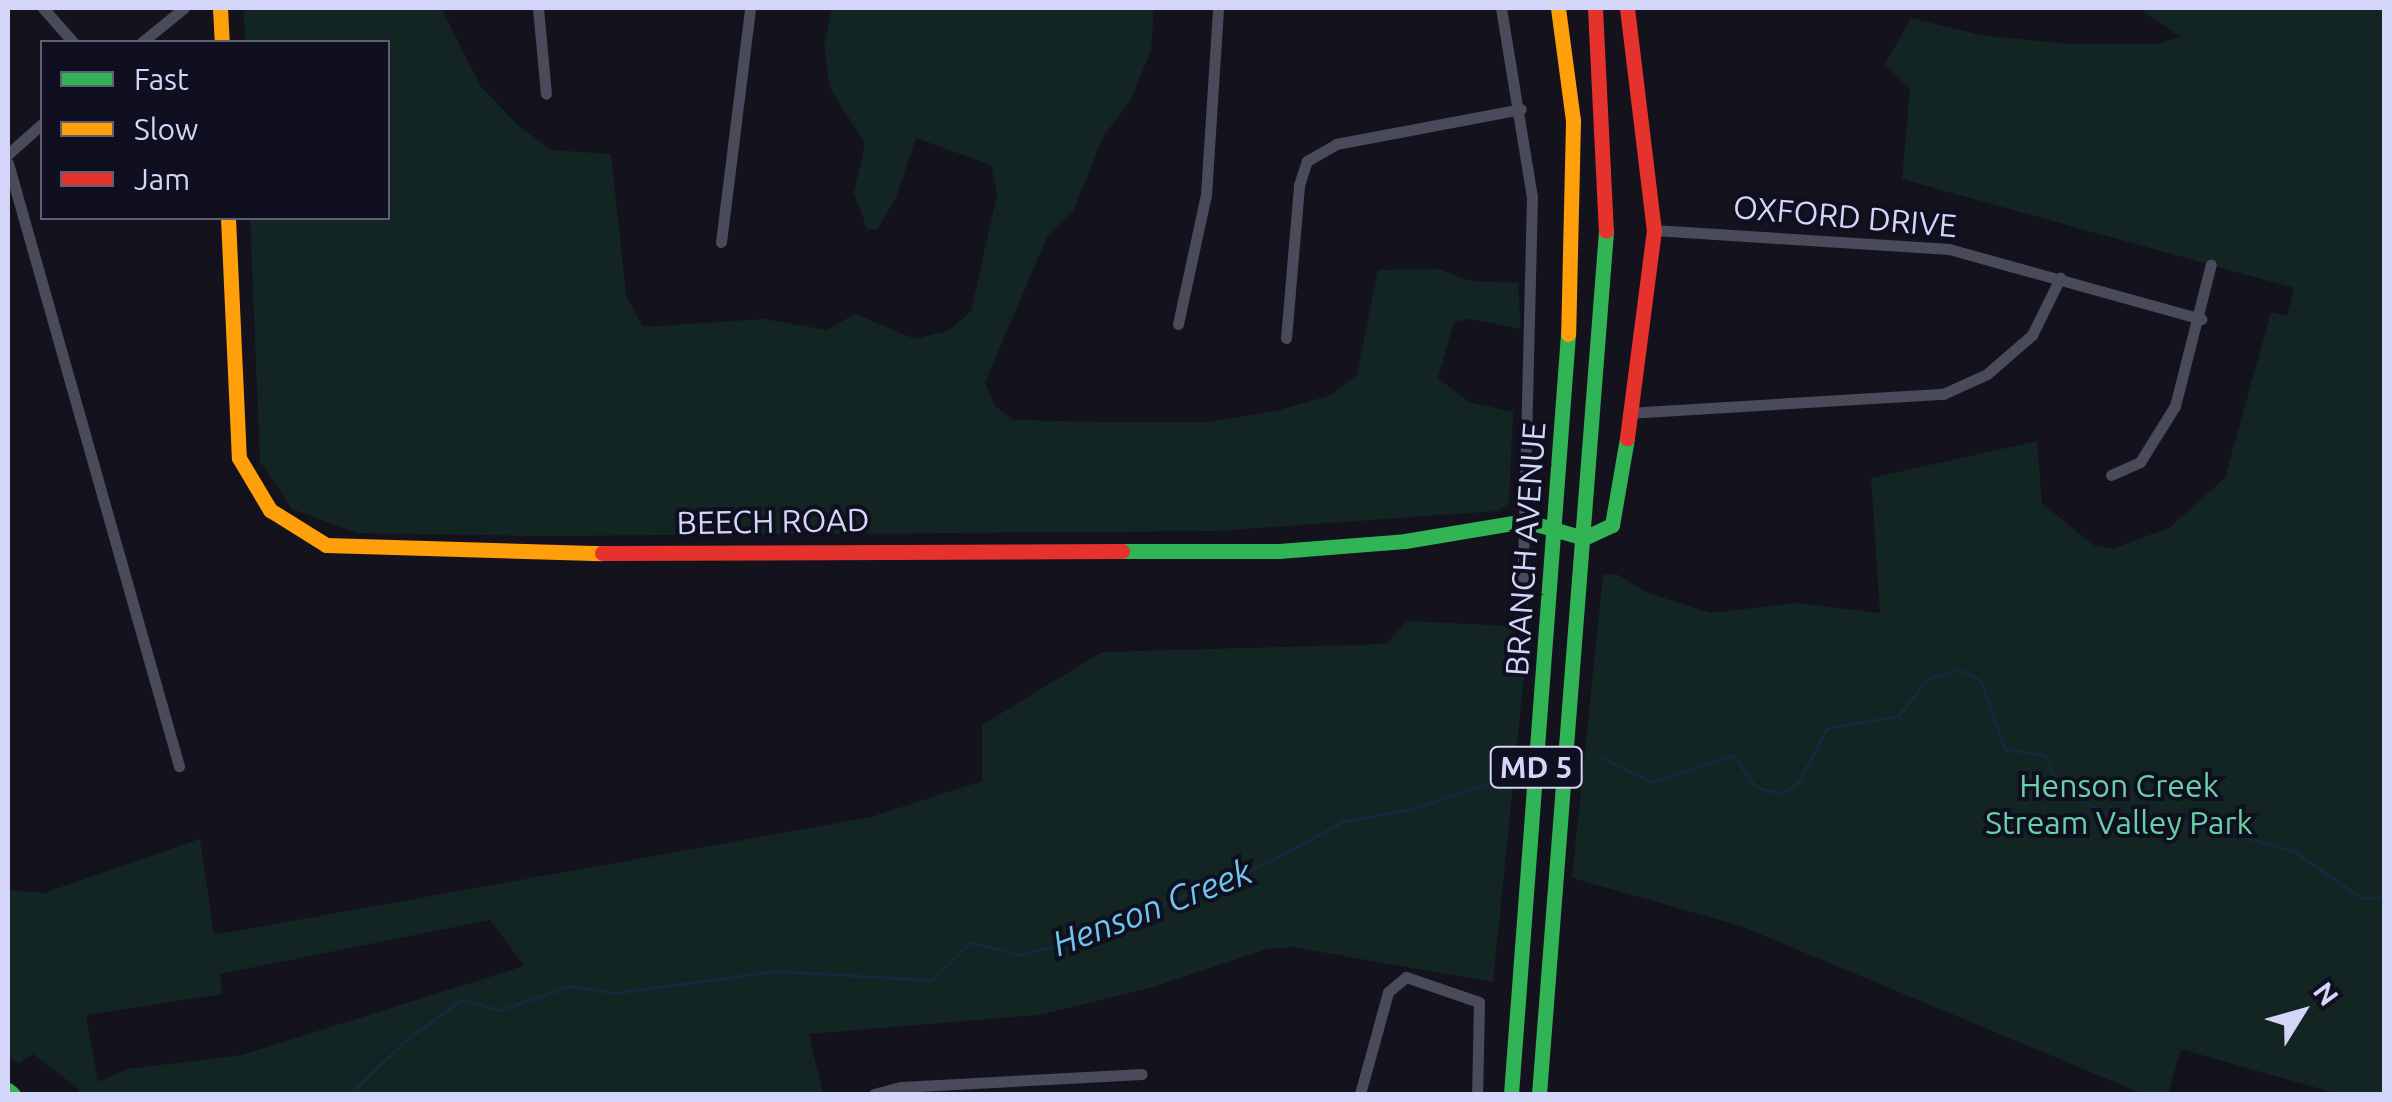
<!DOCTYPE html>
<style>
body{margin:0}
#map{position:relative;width:2392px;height:1102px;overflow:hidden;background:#14121c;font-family:Ubuntu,sans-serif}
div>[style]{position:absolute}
.green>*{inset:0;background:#132523}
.stream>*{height:2.5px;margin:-1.25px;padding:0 1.25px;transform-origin:1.25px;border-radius:1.25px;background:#13293c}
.street>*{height:11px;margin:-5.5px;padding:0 5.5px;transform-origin:5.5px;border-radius:5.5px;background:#494b5b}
.fast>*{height:15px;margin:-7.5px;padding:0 7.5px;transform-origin:7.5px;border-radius:7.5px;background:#30b455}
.slow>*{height:15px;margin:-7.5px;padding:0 7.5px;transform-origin:7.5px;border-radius:7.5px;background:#ff9f0a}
.jam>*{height:15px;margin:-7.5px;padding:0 7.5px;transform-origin:7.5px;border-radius:7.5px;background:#e5322d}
span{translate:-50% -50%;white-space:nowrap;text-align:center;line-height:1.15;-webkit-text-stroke:8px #100f1f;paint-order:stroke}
.shield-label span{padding:2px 8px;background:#100f1f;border:2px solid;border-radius:8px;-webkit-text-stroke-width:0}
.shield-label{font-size:30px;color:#d3d5f9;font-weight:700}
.street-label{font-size:32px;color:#d3d5f9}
.park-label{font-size:32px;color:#68d0a5}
.water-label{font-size:35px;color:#6ec6ed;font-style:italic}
.frame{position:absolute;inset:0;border:10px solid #d3d5f9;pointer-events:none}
.legend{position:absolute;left:40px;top:40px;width:350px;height:180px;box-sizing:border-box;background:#100f1f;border:2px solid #5e5e76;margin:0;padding:12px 18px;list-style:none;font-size:30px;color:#d3d5f9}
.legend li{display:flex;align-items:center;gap:20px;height:50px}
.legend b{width:50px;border:2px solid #5e5e76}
.north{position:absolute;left:2252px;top:962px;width:100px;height:100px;-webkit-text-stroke:8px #100f1f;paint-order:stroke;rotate:53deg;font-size:28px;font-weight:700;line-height:40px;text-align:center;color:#d3d5f9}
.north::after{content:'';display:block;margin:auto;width:35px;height:45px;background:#d3d5f9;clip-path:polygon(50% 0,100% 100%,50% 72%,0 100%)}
</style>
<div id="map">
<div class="green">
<div style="clip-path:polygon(244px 8px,441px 8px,481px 87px,519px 126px,551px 150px,611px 154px,626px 295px,643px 327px,764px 319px,827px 330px,855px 314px,915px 339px,950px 330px,971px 311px,997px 195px,991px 165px,916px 138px,896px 197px,878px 229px,867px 229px,854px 192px,865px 144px,830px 88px,824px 45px,832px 8px,1154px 8px,1151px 51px,1130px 101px,1103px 137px,1073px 211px,1048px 235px,985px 382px,995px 406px,1013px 420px,1107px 422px,1207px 422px,1276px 411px,1331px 395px,1357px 375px,1378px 270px,1439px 269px,1470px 281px,1518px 283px,1521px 329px,1469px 319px,1454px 322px,1438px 378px,1469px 402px,1513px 412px,1509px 503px,1498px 511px,1217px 531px,543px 536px,357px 533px,292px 509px,260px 461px,250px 218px,388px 218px,388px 42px,245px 42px)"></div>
<div style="clip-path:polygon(2138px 8px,2384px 8px,2384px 1094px,2338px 1094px,2181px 1049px,2168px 1094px,2143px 1094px,1741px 926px,1572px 878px,1603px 575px,1616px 574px,1648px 593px,1710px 613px,1796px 603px,1880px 613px,1871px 478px,2037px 441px,2042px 503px,2093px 545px,2112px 549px,2169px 528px,2225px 478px,2271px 312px,2287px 316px,2294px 288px,1902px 179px,1910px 89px,1885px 64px,1911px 18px,1985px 36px,2071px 44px,2157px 44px,2181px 37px)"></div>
<div style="clip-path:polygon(evenodd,1407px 621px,1529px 627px,1493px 982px,1292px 947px,1267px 949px,1150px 988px,1038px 1015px,809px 1034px,823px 1094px,73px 1094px,80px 1090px,33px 1054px,19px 1064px,8px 1056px,8px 890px,44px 893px,200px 839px,214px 935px,871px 817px,982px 781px,982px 725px,1102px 652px,1386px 644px,1407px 621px,490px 920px,524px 966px,242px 1055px,127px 1069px,98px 1082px,86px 1015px,222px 994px,220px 974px,490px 920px)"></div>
</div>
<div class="stream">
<div style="left:1599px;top:756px;width:58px;rotate:26.6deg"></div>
<div style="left:1651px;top:782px;width:86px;rotate:-18.2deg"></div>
<div style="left:1733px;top:755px;width:39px;rotate:54deg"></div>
<div style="left:1756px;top:787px;width:27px;rotate:15deg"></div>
<div style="left:1782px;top:794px;width:19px;rotate:-35deg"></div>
<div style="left:1798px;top:783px;width:62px;rotate:-62.2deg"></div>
<div style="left:1827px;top:728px;width:72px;rotate:-9.6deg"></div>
<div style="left:1898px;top:716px;width:48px;rotate:-51deg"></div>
<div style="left:1928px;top:679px;width:32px;rotate:-18deg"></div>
<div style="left:1958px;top:669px;width:25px;rotate:26deg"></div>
<div style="left:1981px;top:680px;width:73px;rotate:70.8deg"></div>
<div style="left:2005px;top:749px;width:40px;rotate:8.5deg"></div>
<div style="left:2045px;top:755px;width:41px;rotate:65.3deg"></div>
<div style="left:2062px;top:792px;width:69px;rotate:24.7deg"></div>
<div style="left:2125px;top:821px;width:86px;rotate:4.7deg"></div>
<div style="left:2211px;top:828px;width:86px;rotate:15.5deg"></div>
<div style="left:2294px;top:851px;width:83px;rotate:34.7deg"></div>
<div style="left:2362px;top:898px;width:22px;rotate:-3deg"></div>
<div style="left:350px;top:1094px;width:78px;rotate:-44deg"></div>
<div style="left:406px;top:1040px;width:70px;rotate:-35.7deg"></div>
<div style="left:463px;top:999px;width:39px;rotate:17deg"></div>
<div style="left:500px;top:1010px;width:74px;rotate:-18.9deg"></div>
<div style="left:570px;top:986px;width:45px;rotate:9deg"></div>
<div style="left:614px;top:993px;width:164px;rotate:-7.7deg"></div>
<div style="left:777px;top:971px;width:155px;rotate:3.3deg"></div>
<div style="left:932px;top:980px;width:54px;rotate:-44.3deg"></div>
<div style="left:971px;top:942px;width:52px;rotate:14.6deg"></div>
<div style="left:1021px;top:955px;width:47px;rotate:-16.1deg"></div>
<div style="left:1066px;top:942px;width:214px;rotate:-21.4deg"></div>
<div style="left:1265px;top:864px;width:90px;rotate:-28.6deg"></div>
<div style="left:1344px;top:821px;width:70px;rotate:-9.9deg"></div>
<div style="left:1413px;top:809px;width:83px;rotate:-18.9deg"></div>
<div style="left:1492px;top:782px;width:26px;rotate:-40deg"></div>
</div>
<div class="street">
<div style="left:43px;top:8px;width:45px;rotate:48.6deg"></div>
<div style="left:538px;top:8px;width:86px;rotate:84.7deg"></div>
<div style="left:1501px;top:8px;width:192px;rotate:80.7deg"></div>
<div style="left:1532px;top:197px;width:424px;rotate:91.4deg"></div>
<div style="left:142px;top:42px;width:54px;rotate:-39deg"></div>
<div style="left:8px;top:154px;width:45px;rotate:-41.4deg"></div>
<div style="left:8px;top:163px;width:627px;rotate:74.17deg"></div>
<div style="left:1654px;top:230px;width:296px;rotate:3.7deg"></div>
<div style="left:1949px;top:249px;width:262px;rotate:15.5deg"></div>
<div style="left:721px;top:242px;width:236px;rotate:-82.9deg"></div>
<div style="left:1178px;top:324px;width:132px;rotate:-77.8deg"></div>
<div style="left:1206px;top:195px;width:187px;rotate:-86.3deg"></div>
<div style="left:1286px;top:338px;width:154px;rotate:-85.1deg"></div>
<div style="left:1299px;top:185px;width:25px;rotate:-72deg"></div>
<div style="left:1307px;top:161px;width:34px;rotate:-30deg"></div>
<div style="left:1336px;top:144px;width:188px;rotate:-10.7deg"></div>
<div style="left:1628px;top:413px;width:316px;rotate:-3.5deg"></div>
<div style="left:1943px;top:394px;width:48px;rotate:-24.4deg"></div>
<div style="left:1987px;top:374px;width:60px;rotate:-40.9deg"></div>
<div style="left:2032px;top:335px;width:64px;rotate:-63.8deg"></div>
<div style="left:2111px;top:475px;width:32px;rotate:-24deg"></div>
<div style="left:2140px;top:462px;width:66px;rotate:-58deg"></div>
<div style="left:2175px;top:406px;width:146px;rotate:-75.8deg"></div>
<div style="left:874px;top:1094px;width:28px;rotate:-15deg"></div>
<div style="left:901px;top:1087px;width:241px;rotate:-3.1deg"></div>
<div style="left:1360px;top:1094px;width:106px;rotate:-74.6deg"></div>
<div style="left:1388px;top:992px;width:23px;rotate:-40deg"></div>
<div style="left:1406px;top:977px;width:77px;rotate:18.9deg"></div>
<div style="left:1479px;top:1002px;width:92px;rotate:91.2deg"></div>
</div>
<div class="fast">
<div style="left:1122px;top:551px;width:157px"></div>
<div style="left:1279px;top:551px;width:126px;rotate:-4.5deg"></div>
<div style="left:1405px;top:541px;width:122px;rotate:-9.5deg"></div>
<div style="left:1525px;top:521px;width:61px;rotate:16.1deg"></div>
<div style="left:1584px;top:538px;width:31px;rotate:-25deg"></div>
<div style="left:1612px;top:525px;width:88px;rotate:-80.2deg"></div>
<div style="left:8px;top:1090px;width:6px;rotate:39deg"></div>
<div style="left:1511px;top:1094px;width:762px;rotate:-85.71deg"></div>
<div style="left:1539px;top:1094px;width:866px;rotate:-85.56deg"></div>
</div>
<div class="slow">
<div style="left:220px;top:8px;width:34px;rotate:87deg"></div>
<div style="left:1558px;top:8px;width:114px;rotate:82.4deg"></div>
<div style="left:1573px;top:121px;width:213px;rotate:91.3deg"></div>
<div style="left:228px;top:218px;width:240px;rotate:87.4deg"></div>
<div style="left:239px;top:458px;width:61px;rotate:59.2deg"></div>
<div style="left:270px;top:510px;width:66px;rotate:32deg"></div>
<div style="left:326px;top:545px;width:276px;rotate:1.7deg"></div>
</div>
<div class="jam">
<div style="left:1595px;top:8px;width:223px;rotate:87.2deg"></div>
<div style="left:1627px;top:8px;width:224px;rotate:83.1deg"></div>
<div style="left:1654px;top:230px;width:210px;rotate:97.4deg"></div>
<div style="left:602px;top:553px;width:520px;rotate:-0.22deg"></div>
</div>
<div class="shield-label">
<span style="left:1536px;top:767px">MD 5</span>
</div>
<div class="street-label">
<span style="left:1845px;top:216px;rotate:5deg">OXFORD DRIVE</span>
<span style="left:773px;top:521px;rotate:-1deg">BEECH ROAD</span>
<span style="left:1525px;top:549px;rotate:-86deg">BRANCH AVENUE</span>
</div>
<div class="park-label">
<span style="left:2119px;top:804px">Henson Creek<br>Stream Valley Park</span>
</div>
<div class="water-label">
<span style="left:1152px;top:907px;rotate:-21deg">Henson Creek</span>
</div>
<div class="frame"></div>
<ul class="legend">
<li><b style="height:12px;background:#30b455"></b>Fast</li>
<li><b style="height:12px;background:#ff9f0a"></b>Slow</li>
<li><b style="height:12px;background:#e5322d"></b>Jam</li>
</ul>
<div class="north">N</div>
</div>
